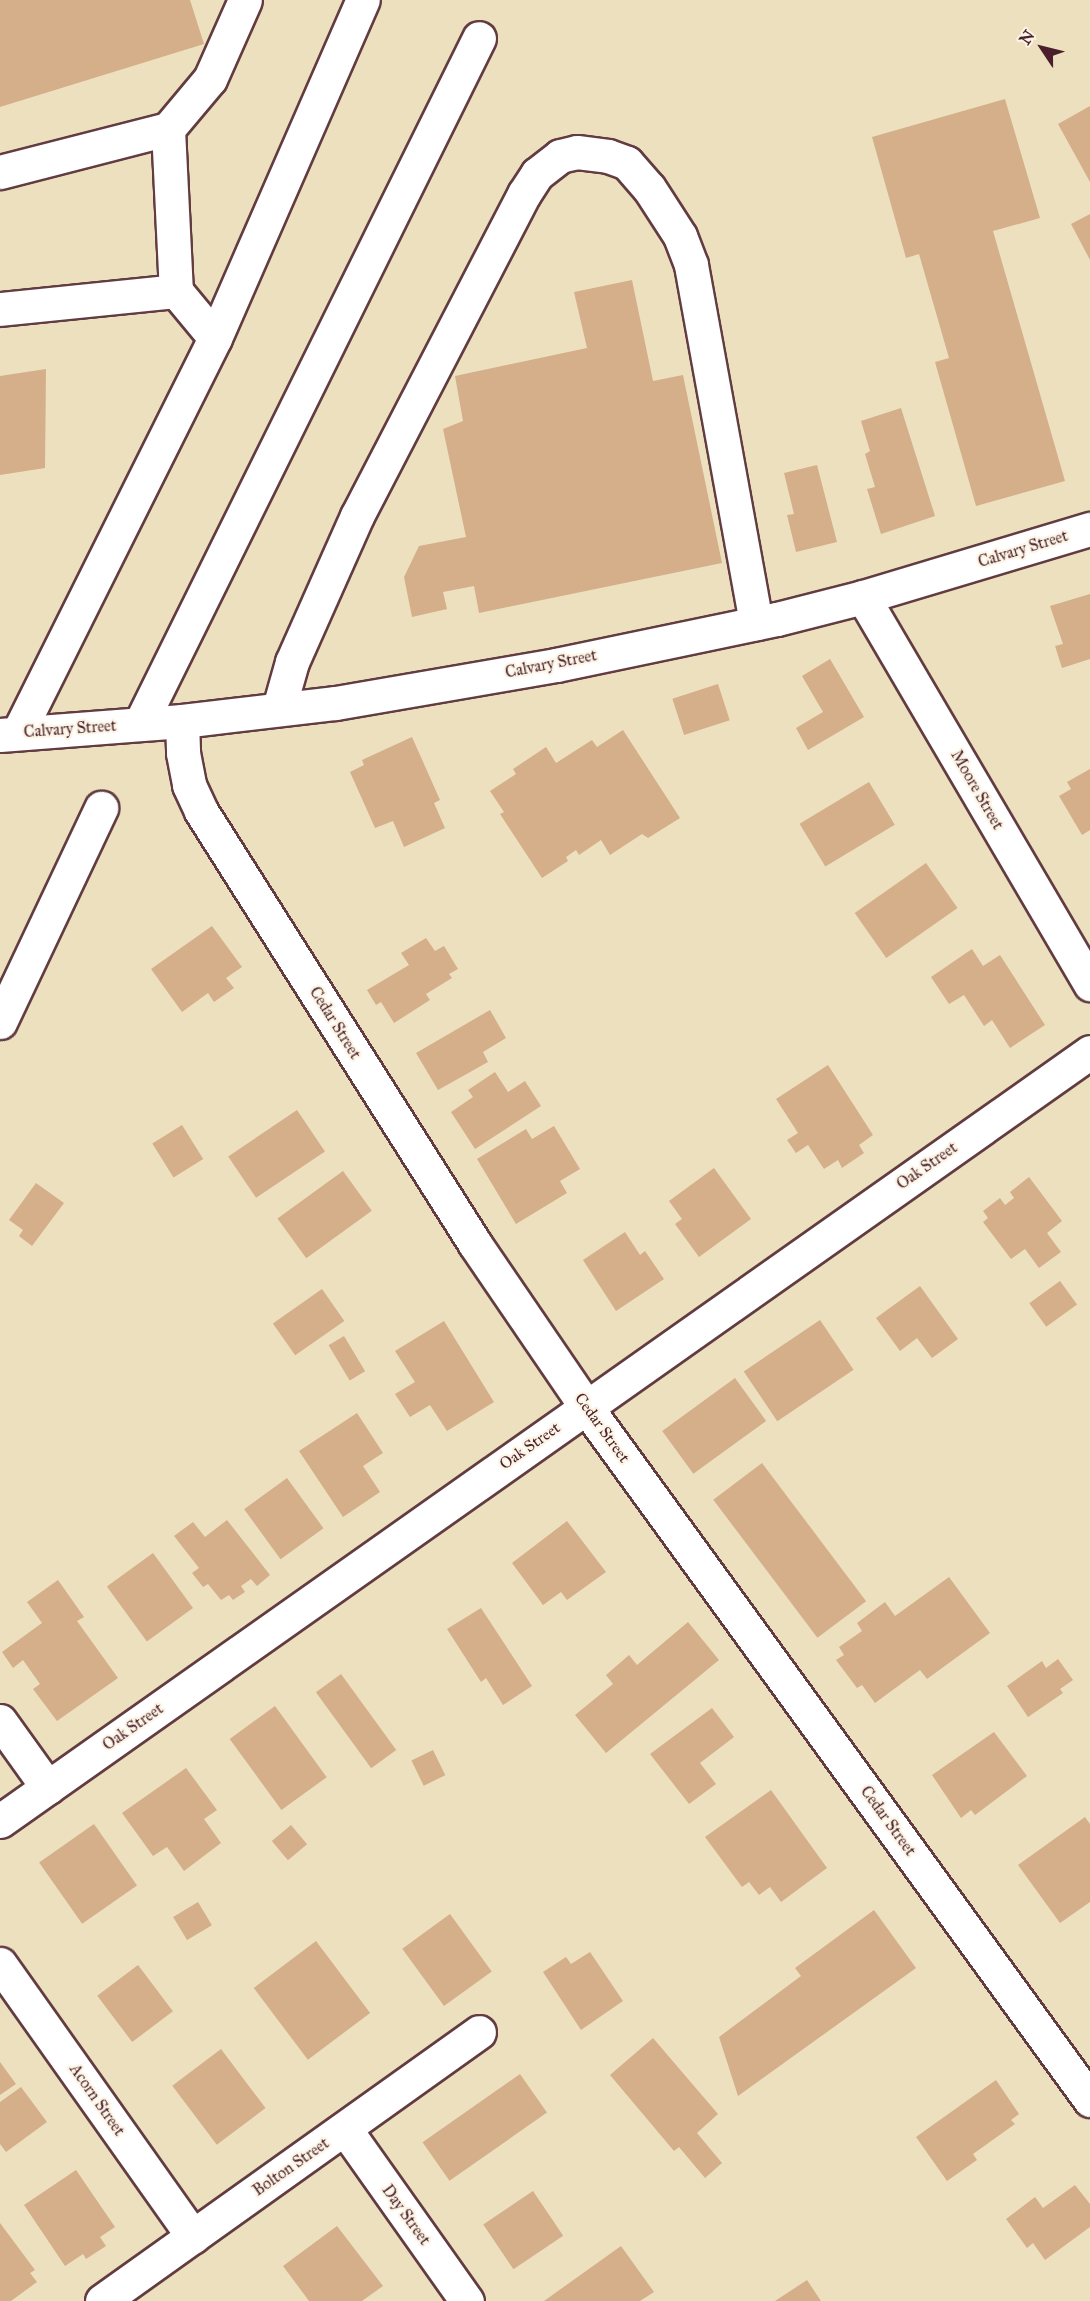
<!DOCTYPE html>
<style>
body{margin:0}
#map{position:relative;width:1090px;height:2301px;overflow:hidden;background:#ede0bf;font-family:"IM FELL Great Primer",serif}
div>[style]{position:absolute}
.building>*{inset:0;background:#d5ae8a;transform-origin:0 0}
.roads{filter:drop-shadow(2px 0 #623c41) drop-shadow(-2px 0 #623c41) drop-shadow(0 2px #623c41) drop-shadow(0 -2px #623c41)}
.minor>*{height:33px;margin:-16.5px;padding:0 16.5px;transform-origin:16.5px;border-radius:16.5px;background:#fff}
span{translate:-50% -50%;white-space:nowrap;text-align:center;line-height:1.15;-webkit-text-stroke:4.5px #fcf5e5;paint-order:stroke}
.street-label{font-size:16px;color:#4a1f2b}
.north{position:absolute;left:1012px;top:18px;width:60px;height:60px;-webkit-text-stroke:4px #fcf5e5;paint-order:stroke;rotate:305deg;font-size:16px;font-weight:700;line-height:24px;text-align:center;color:#4a1f2b}
.north::after{content:'';display:block;margin:auto;width:21px;height:27px;background:#4a1f2b;clip-path:polygon(50% 0,100% 100%,50% 72%,0 100%)}
</style>
<div id="map">
<div class="building">
<div style="clip-path:polygon(0 0,190px 0,204px 44px,0 107px)"></div>
<div style="clip-path:polygon(1005px 99px,1040px 218px,993px 231px,1065px 481px,976px 506px,935px 362px,949px 358px,919px 254px,906px 258px,872px 137px)"></div>
<div style="clip-path:polygon(1090px 106px,1090px 182px,1058px 124px)"></div>
<div style="clip-path:polygon(1090px 214px,1090px 260px,1071px 224px)"></div>
<div style="clip-path:polygon(632px 280px,653px 381px,683px 375px,722px 563px,479px 613px,474px 586px,443px 592px,447px 609px,412px 617px,404px 577px,419px 546px,466px 537px,443px 429px,463px 421px,455px 376px,587px 348px,574px 292px)"></div>
<div style="clip-path:polygon(46px 369px,45px 468px,0 475px,0 376px)"></div>
<div style="clip-path:polygon(901px 408px,935px 516px,881px 534px,867px 489px,875px 487px,865px 454px,870px 451px,861px 421px)"></div>
<div style="clip-path:polygon(817px 465px,837px 542px,796px 552px,787px 515px,794px 514px,784px 473px)"></div>
<div style="clip-path:polygon(1090px 594px,1090px 659px,1062px 668px,1055px 646px,1063px 644px,1050px 606px)"></div>
<div style="clip-path:polygon(830px 659px,864px 717px,808px 750px,796px 728px,823px 712px,802px 676px)"></div>
<div style="left:718px;top:684px;width:38px;height:48px;rotate:72deg"></div>
<div style="clip-path:polygon(623px 730px,680px 818px,648px 838px,642px 834px,610px 855px,601px 840px,579px 855px,576px 850px,566px 857px,568px 861px,542px 878px,500px 814px,504px 812px,490px 791px,516px 774px,513px 769px,546px 747px,556px 763px,592px 740px,597px 747px)"></div>
<div style="clip-path:polygon(412px 737px,440px 800px,434px 803px,445px 828px,404px 847px,393px 821px,375px 828px,350px 772px,364px 765px,362px 760px)"></div>
<div style="clip-path:polygon(1090px 769px,1090px 830px,1082px 835px,1059px 796px,1071px 789px,1067px 782px)"></div>
<div style="left:869px;top:782px;width:50px;height:81px;rotate:59deg"></div>
<div style="left:926px;top:863px;width:55px;height:87px;rotate:55deg"></div>
<div style="clip-path:polygon(212px 926px,242px 967px,226px 978px,234px 988px,214px 1002px,208px 993px,182px 1012px,151px 969px)"></div>
<div style="clip-path:polygon(426px 938px,435px 951px,444px 946px,458px 969px,449px 974px,452px 978px,426px 994px,430px 1000px,394px 1023px,381px 1002px,376px 1005px,367px 990px,409px 965px,401px 953px)"></div>
<div style="clip-path:polygon(972px 949px,983px 966px,1000px 955px,1045px 1025px,1010px 1048px,992px 1020px,984px 1026px,964px 995px,949px 1004px,931px 977px)"></div>
<div style="clip-path:polygon(490px 1010px,506px 1038px,483px 1052px,488px 1062px,438px 1090px,416px 1053px)"></div>
<div style="clip-path:polygon(828px 1065px,873px 1135px,859px 1145px,864px 1153px,842px 1168px,838px 1160px,824px 1169px,808px 1145px,796px 1153px,787px 1140px,798px 1133px,776px 1099px)"></div>
<div style="clip-path:polygon(495px 1072px,508px 1092px,525px 1081px,541px 1106px,475px 1149px,451px 1112px,473px 1097px,468px 1090px)"></div>
<div style="left:297px;top:1110px;width:50px;height:83px;rotate:56deg"></div>
<div style="left:182px;top:1125px;width:40px;height:35px;rotate:58deg"></div>
<div style="clip-path:polygon(554px 1126px,580px 1169px,560px 1181px,567px 1193px,516px 1224px,477px 1159px,526px 1129px,532px 1139px)"></div>
<div style="clip-path:polygon(714px 1168px,751px 1219px,699px 1257px,675px 1224px,682px 1219px,669px 1201px)"></div>
<div style="left:343px;top:1171px;width:49px;height:81px;rotate:54deg"></div>
<div style="clip-path:polygon(1029px 1177px,1062px 1221px,1047px 1233px,1061px 1252px,1039px 1268px,1025px 1249px,1011px 1259px,983px 1222px,988px 1218px,983px 1211px,1000px 1198px,1005px 1205px,1014px 1198px,1010px 1192px)"></div>
<div style="clip-path:polygon(36px 1183px,64px 1203px,32px 1246px,19px 1236px,23px 1230px,9px 1220px)"></div>
<div style="clip-path:polygon(625px 1232px,640px 1255px,645px 1251px,664px 1279px,616px 1311px,583px 1260px)"></div>
<div style="left:1060px;top:1281px;width:29px;height:38px;rotate:54deg"></div>
<div style="clip-path:polygon(920px 1286px,958px 1339px,932px 1358px,917px 1338px,900px 1351px,876px 1318px)"></div>
<div style="left:322px;top:1289px;width:39px;height:60px;rotate:55deg"></div>
<div style="left:820px;top:1320px;width:60px;height:92px;rotate:56deg"></div>
<div style="clip-path:polygon(444px 1321px,494px 1402px,447px 1431px,430px 1405px,410px 1417px,395px 1394px,415px 1382px,395px 1351px)"></div>
<div style="left:344px;top:1336px;width:41px;height:18px;rotate:59deg"></div>
<div style="left:735px;top:1378px;width:53px;height:90px;rotate:54deg"></div>
<div style="clip-path:polygon(357px 1413px,383px 1453px,363px 1466px,380px 1492px,343px 1517px,299px 1451px)"></div>
<div style="left:762px;top:1463px;width:173px;height:61px;rotate:53deg"></div>
<div style="left:287px;top:1478px;width:62px;height:53px;rotate:54deg"></div>
<div style="clip-path:polygon(227px 1520px,270px 1575px,257px 1586px,251px 1579px,241px 1586px,245px 1592px,233px 1600px,229px 1595px,221px 1600px,208px 1584px,203px 1587px,192px 1573px,199px 1568px,174px 1536px,193px 1522px,205px 1537px)"></div>
<div style="clip-path:polygon(567px 1521px,606px 1572px,567px 1600px,561px 1592px,543px 1605px,512px 1563px)"></div>
<div style="left:153px;top:1553px;width:68px;height:57px;rotate:54deg"></div>
<div style="clip-path:polygon(949px 1577px,990px 1633px,927px 1679px,920px 1670px,875px 1703px,862px 1685px,857px 1688px,836px 1660px,844px 1655px,839px 1647px,862px 1631px,857px 1623px,885px 1602px,895px 1616px)"></div>
<div style="clip-path:polygon(58px 1580px,84px 1617px,77px 1621px,118px 1678px,57px 1721px,33px 1689px,40px 1684px,23px 1660px,13px 1668px,2px 1652px,42px 1623px,27px 1602px)"></div>
<div style="clip-path:polygon(481px 1608px,532px 1686px,503px 1705px,486px 1678px,481px 1682px,447px 1629px)"></div>
<div style="clip-path:polygon(688px 1622px,719px 1660px,606px 1753px,575px 1715px,613px 1684px,606px 1675px,629px 1655px,637px 1665px)"></div>
<div style="clip-path:polygon(1058px 1659px,1073px 1680px,1060px 1689px,1063px 1693px,1028px 1717px,1007px 1686px,1042px 1661px,1046px 1668px)"></div>
<div style="left:341px;top:1674px;width:94px;height:31px;rotate:54deg"></div>
<div style="left:275px;top:1706px;width:88px;height:56px;rotate:54deg"></div>
<div style="clip-path:polygon(712px 1708px,734px 1737px,700px 1763px,716px 1784px,689px 1804px,650px 1754px)"></div>
<div style="clip-path:polygon(994px 1732px,1027px 1776px,975px 1815px,971px 1810px,961px 1818px,932px 1775px)"></div>
<div style="left:433px;top:1750px;width:28px;height:24px;rotate:64deg"></div>
<div style="clip-path:polygon(186px 1768px,217px 1810px,204px 1819px,221px 1843px,184px 1871px,167px 1847px,153px 1856px,122px 1813px)"></div>
<div style="clip-path:polygon(771px 1790px,827px 1868px,781px 1902px,770px 1887px,759px 1895px,749px 1882px,742px 1887px,705px 1837px)"></div>
<div style="clip-path:polygon(1085px 1817px,1090px 1824px,1090px 1902px,1060px 1923px,1018px 1865px)"></div>
<div style="left:94px;top:1824px;width:75px;height:67px;rotate:55deg"></div>
<div style="left:291px;top:1825px;width:25px;height:25px;rotate:50deg"></div>
<div style="left:198px;top:1902px;width:27px;height:29px;rotate:59deg"></div>
<div style="clip-path:polygon(874px 1910px,916px 1968px,738px 2096px,719px 2037px,801px 1976px,795px 1968px)"></div>
<div style="left:450px;top:1914px;width:71px;height:59px;rotate:54deg"></div>
<div style="left:316px;top:1941px;width:90px;height:78px;rotate:53deg"></div>
<div style="clip-path:polygon(590px 1952px,623px 2001px,581px 2030px,543px 1972px,566px 1957px,571px 1964px)"></div>
<div style="left:138px;top:1965px;width:58px;height:51px;rotate:53deg"></div>
<div style="clip-path:polygon(653px 2038px,718px 2114px,697px 2133px,722px 2163px,705px 2178px,679px 2147px,674px 2151px,610px 2075px)"></div>
<div style="left:221px;top:2049px;width:74px;height:61px;rotate:53deg"></div>
<div style="clip-path:polygon(0 2062px,16px 2084px,0 2095px)"></div>
<div style="left:520px;top:2074px;width:47px;height:119px;rotate:55deg"></div>
<div style="clip-path:polygon(996px 2080px,1019px 2114px,1011px 2120px,1015px 2124px,973px 2154px,977px 2160px,947px 2181px,916px 2137px)"></div>
<div style="clip-path:polygon(21px 2087px,47px 2122px,6px 2152px,0 2144px,0 2102px)"></div>
<div style="clip-path:polygon(76px 2170px,115px 2227px,100px 2237px,106px 2246px,86px 2259px,83px 2254px,65px 2266px,24px 2205px)"></div>
<div style="clip-path:polygon(1075px 2185px,1090px 2204px,1090px 2227px,1045px 2260px,1033px 2243px,1027px 2248px,1006px 2219px,1035px 2197px,1043px 2208px)"></div>
<div style="left:533px;top:2191px;width:54px;height:60px;rotate:56deg"></div>
<div style="clip-path:polygon(0 2223px,35px 2270px,30px 2273px,37px 2282px,11px 2301px,0 2301px)"></div>
<div style="clip-path:polygon(337px 2226px,383px 2286px,362px 2301px,309px 2301px,283px 2266px)"></div>
<div style="clip-path:polygon(621px 2246px,654px 2292px,640px 2301px,544px 2301px)"></div>
<div style="clip-path:polygon(807px 2280px,821px 2301px,775px 2301px)"></div>
</div>
<div class="roads">
<div class="minor">
<div style="left:168px;top:129px;width:65px;rotate:-50deg"></div>
<div style="left:210px;top:79px;width:86px;rotate:-66.1deg"></div>
<div style="left:0;top:172px;width:173px;rotate:-14.4deg"></div>
<div style="left:168px;top:129px;width:162px;rotate:87.2deg"></div>
<div style="left:176px;top:291px;width:61px;rotate:50.3deg"></div>
<div style="left:0;top:309px;width:177px;rotate:-5.8deg"></div>
<div style="left:863px;top:597px;width:449px;rotate:59.6deg"></div>
<div style="left:279px;top:708px;width:48px;rotate:-74.2deg"></div>
<div style="left:292px;top:662px;width:160px;rotate:-66deg"></div>
<div style="left:357px;top:516px;width:363px;rotate:-62.6deg"></div>
<div style="left:524px;top:194px;width:24px;rotate:-57deg"></div>
<div style="left:537px;top:174px;width:29px;rotate:-38deg"></div>
<div style="left:560px;top:156px;width:17px;rotate:-13deg"></div>
<div style="left:577px;top:152px;width:31px;rotate:7deg"></div>
<div style="left:608px;top:156px;width:20px;rotate:20deg"></div>
<div style="left:627px;top:163px;width:33px;rotate:49deg"></div>
<div style="left:649px;top:188px;width:57px;rotate:57.1deg"></div>
<div style="left:680px;top:236px;width:31px;rotate:69deg"></div>
<div style="left:691px;top:265px;width:364px;rotate:79.7deg"></div>
<div style="left:182px;top:721px;width:32px;rotate:88deg"></div>
<div style="left:183px;top:753px;width:33px;rotate:79deg"></div>
<div style="left:189px;top:785px;width:29px;rotate:65deg"></div>
<div style="left:201px;top:811px;width:512px;rotate:57.67deg"></div>
<div style="left:475px;top:1244px;width:197px;rotate:55.7deg"></div>
<div style="left:586px;top:1407px;width:857px;rotate:53.97deg"></div>
<div style="left:140px;top:724px;width:765px;rotate:-63.7deg"></div>
<div style="left:18px;top:733px;width:441px;rotate:-63.5deg"></div>
<div style="left:215px;top:338px;width:369px;rotate:-66.4deg"></div>
<div style="left:0;top:735px;width:183px;rotate:-4.4deg"></div>
<div style="left:182px;top:721px;width:155px;rotate:-6.7deg"></div>
<div style="left:336px;top:703px;width:223px;rotate:-9.8deg"></div>
<div style="left:556px;top:665px;width:226px;rotate:-11.8deg"></div>
<div style="left:777px;top:619px;width:89px;rotate:-14.3deg"></div>
<div style="left:863px;top:597px;width:237px;rotate:-16.7deg"></div>
<div style="left:0;top:1022px;width:237px;rotate:-64.7deg"></div>
<div style="left:0;top:1721px;width:82px;rotate:54.4deg"></div>
<div style="left:0;top:1821px;width:1334px;rotate:-35.2deg"></div>
<div style="left:0;top:1964px;width:334px;rotate:54.7deg"></div>
<div style="left:345px;top:2129px;width:211px;rotate:54.7deg"></div>
<div style="left:102px;top:2301px;width:463px;rotate:-35.5deg"></div>
</div>
</div>
<div class="street-label">
<span style="left:1023px;top:549px;rotate:-17deg">Calvary Street</span>
<span style="left:551px;top:664px;rotate:-11deg">Calvary Street</span>
<span style="left:70px;top:729px;rotate:-4deg">Calvary Street</span>
<span style="left:977px;top:790px;rotate:60deg">Moore Street</span>
<span style="left:335px;top:1023px;rotate:58deg">Cedar Street</span>
<span style="left:927px;top:1166px;rotate:-35deg">Oak Street</span>
<span style="left:602px;top:1428px;rotate:54deg">Cedar Street</span>
<span style="left:530px;top:1446px;rotate:-35deg">Oak Street</span>
<span style="left:133px;top:1727px;rotate:-35deg">Oak Street</span>
<span style="left:888px;top:1821px;rotate:54deg">Cedar Street</span>
<span style="left:97px;top:2100px;rotate:55deg">Acorn Street</span>
<span style="left:291px;top:2167px;rotate:-35deg">Bolton Street</span>
<span style="left:406px;top:2215px;rotate:54deg">Day Street</span>
</div>
<div class="north">N</div>
</div>
